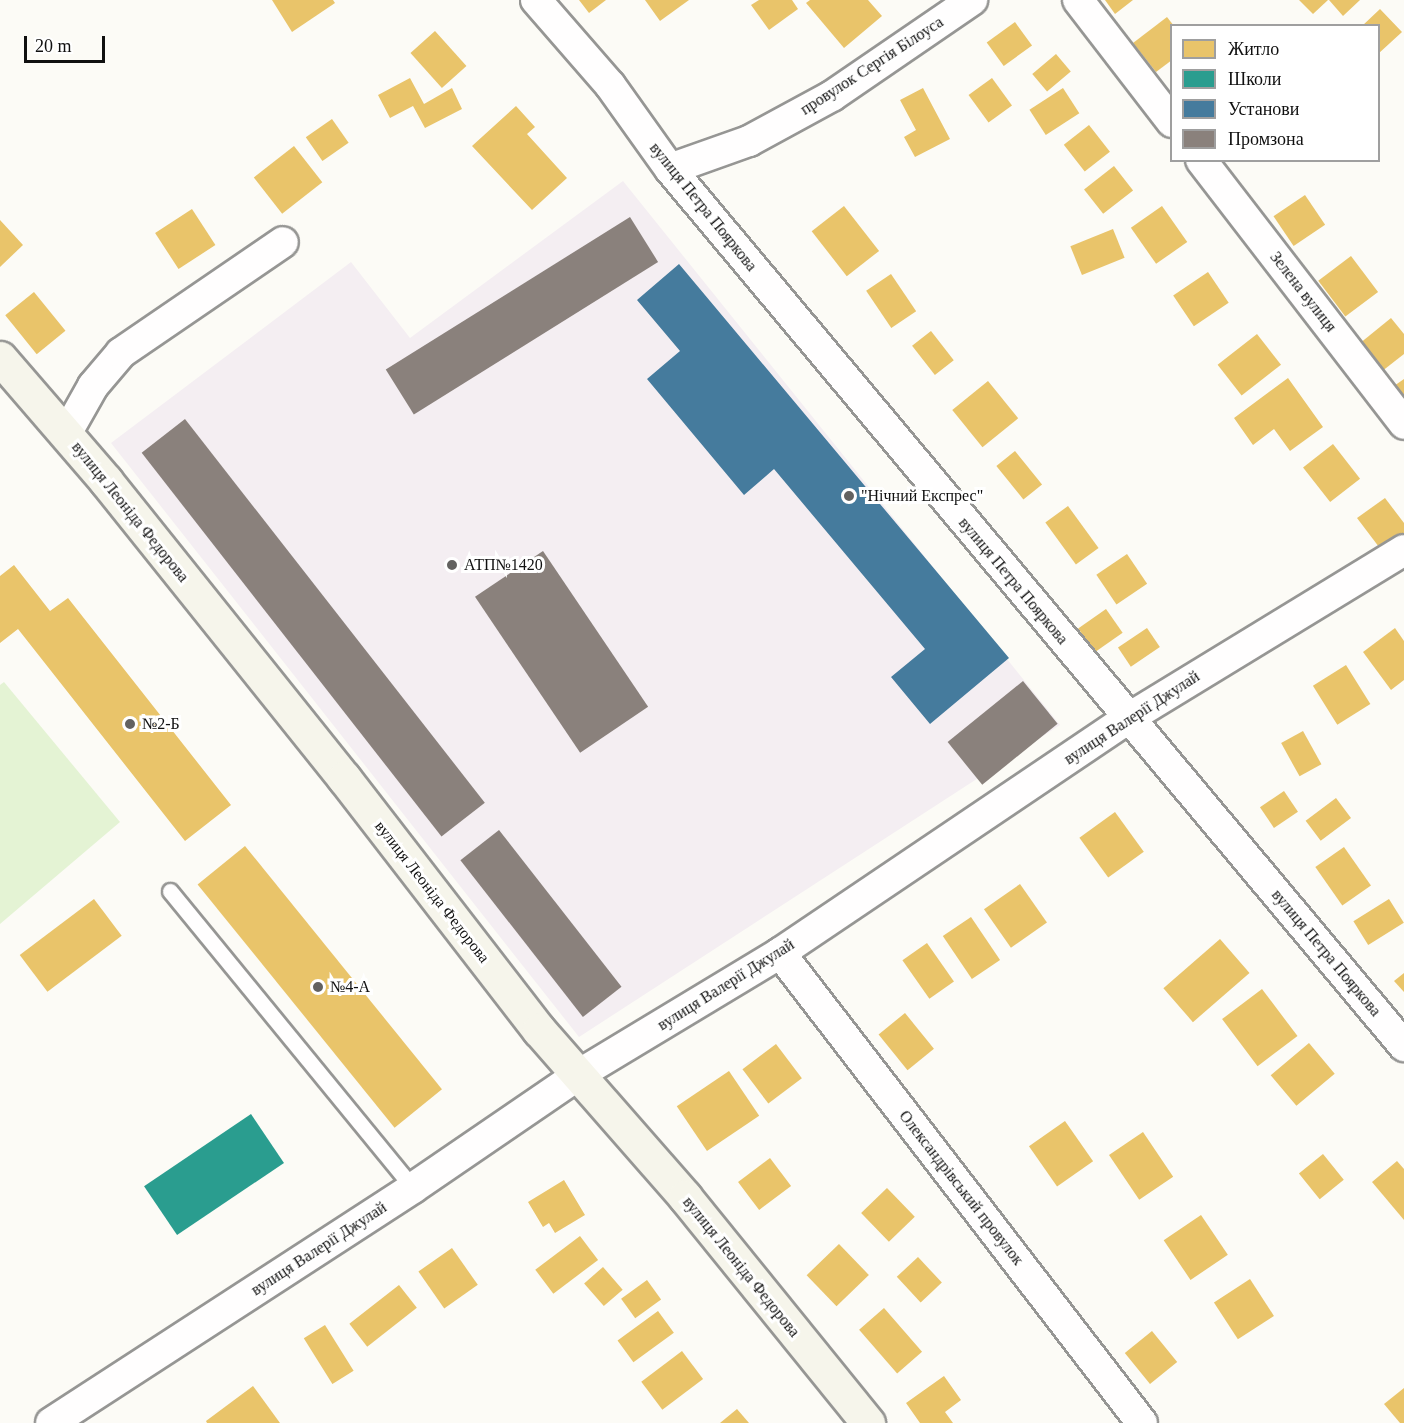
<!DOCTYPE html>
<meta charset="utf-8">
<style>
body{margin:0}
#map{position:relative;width:1404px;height:1423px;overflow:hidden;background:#fcfbf6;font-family:Georgia,serif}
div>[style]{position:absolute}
.industrial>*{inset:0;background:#f4eef2}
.green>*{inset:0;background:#e4f3d4}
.homes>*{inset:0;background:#e9c46a;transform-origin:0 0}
.schools>*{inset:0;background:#2a9d8f;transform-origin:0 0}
.public>*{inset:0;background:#457b9d}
.industry>*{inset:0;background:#8a817c;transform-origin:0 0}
.roads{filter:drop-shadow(2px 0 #969694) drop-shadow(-2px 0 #969694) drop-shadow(0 2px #969694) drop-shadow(0 -2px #969694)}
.lane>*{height:15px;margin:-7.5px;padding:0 7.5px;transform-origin:7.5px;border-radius:7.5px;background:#fffefe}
.street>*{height:30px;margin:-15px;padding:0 15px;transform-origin:15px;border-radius:15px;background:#fffefe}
.secondary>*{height:33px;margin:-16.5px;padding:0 16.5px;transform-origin:16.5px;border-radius:16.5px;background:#f6f5eb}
.dots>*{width:16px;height:16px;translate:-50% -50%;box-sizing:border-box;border:3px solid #fff;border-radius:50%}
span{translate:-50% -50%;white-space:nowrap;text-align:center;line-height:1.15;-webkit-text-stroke:6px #fff;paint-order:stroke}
.street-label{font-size:16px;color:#101010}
.poi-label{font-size:16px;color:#101010}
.left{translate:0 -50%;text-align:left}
.legend{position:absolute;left:1170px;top:24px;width:210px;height:138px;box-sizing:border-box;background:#fff;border:2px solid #9f9f9f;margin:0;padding:8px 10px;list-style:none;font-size:18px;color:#101010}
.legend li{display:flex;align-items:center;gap:12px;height:30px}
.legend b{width:30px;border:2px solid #9f9f9f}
.scale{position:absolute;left:24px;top:36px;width:81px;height:27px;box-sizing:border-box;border:3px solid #101010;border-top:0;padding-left:8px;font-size:18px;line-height:21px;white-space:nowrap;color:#101010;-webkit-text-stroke:4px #fff;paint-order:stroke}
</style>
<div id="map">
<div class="industrial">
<div style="clip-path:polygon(623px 181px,1060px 725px,579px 1037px,111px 443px,351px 262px,410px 338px)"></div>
</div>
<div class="green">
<div style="clip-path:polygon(4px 682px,120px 822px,0 924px,0 685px)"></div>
</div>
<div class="homes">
<div style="clip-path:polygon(272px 0,333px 0,335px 3px,292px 32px)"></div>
<div style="clip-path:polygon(579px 0,606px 0,589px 13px)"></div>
<div style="clip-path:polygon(645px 0,689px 0,660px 21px)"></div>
<div style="clip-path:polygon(759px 0,792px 0,798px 9px,769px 30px,751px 5px)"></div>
<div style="clip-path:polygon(810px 0,868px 0,882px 16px,844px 48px,806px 3px)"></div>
<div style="clip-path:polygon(1105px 0,1133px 0,1115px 14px)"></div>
<div style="clip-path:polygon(1299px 0,1328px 0,1313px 14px)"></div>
<div style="clip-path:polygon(1329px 0,1360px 0,1343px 16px)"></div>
<div style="clip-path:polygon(1380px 9px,1402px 32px,1378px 54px,1378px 26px,1362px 26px)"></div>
<div style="clip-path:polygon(1167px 17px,1174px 26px,1172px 60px,1156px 72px,1133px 43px)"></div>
<div style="left:1015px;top:22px;width:29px;height:35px;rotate:54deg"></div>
<div style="left:435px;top:31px;width:47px;height:33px;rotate:48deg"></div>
<div style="left:1056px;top:54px;width:23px;height:31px;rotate:50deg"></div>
<div style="clip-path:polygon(410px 78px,424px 104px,452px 88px,462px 109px,425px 128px,413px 106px,390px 118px,378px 95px)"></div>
<div style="left:992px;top:78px;width:34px;height:29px;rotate:54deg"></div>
<div style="clip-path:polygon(923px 88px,950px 139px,915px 157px,904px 137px,916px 130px,900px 100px)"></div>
<div style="left:1063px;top:88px;width:30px;height:40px;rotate:57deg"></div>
<div style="clip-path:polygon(516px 106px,535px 127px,527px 134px,567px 178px,532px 210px,472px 146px)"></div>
<div style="left:332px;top:119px;width:29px;height:32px;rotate:55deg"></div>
<div style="left:1089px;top:125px;width:34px;height:32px;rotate:52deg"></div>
<div style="left:294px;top:146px;width:46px;height:51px;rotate:52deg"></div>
<div style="left:1114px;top:166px;width:31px;height:38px;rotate:52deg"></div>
<div style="left:1305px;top:195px;width:36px;height:38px;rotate:56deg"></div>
<div style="left:844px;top:206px;width:57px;height:41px;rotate:52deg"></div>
<div style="left:1162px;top:206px;width:44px;height:38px;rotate:55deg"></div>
<div style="left:192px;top:209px;width:43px;height:44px;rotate:57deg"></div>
<div style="clip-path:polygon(0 220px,23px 245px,0 267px)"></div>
<div style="left:1113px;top:229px;width:31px;height:46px;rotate:68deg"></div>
<div style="left:1351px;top:256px;width:45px;height:41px;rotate:53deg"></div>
<div style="left:1208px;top:272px;width:37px;height:42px;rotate:56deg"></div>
<div style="left:891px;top:274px;width:45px;height:30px;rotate:56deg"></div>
<div style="left:34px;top:292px;width:50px;height:37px;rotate:51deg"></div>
<div style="clip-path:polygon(1391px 318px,1404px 334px,1404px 354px,1381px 372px,1359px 344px)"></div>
<div style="left:931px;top:331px;width:37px;height:24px;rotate:52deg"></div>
<div style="left:1257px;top:334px;width:39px;height:50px;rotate:52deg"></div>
<div style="clip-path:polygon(1288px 378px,1323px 427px,1290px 451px,1274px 429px,1253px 445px,1234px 418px)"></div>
<div style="clip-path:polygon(1404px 379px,1404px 405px,1391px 388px)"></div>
<div style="left:988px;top:381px;width:48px;height:46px;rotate:51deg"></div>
<div style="left:1333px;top:444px;width:44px;height:38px;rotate:52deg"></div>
<div style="left:1015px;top:451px;width:43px;height:24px;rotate:51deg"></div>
<div style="clip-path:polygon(1385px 498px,1404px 523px,1404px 536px,1382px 551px,1357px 518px)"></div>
<div style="left:1068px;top:506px;width:52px;height:28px;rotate:54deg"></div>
<div style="left:1127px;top:554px;width:36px;height:37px;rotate:56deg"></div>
<div style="clip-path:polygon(14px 565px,50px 611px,68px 598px,231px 805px,185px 841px,18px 629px,0 643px,0 576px)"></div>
<div style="left:1106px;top:609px;width:29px;height:34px;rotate:55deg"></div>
<div style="left:1147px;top:628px;width:23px;height:35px;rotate:56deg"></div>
<div style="clip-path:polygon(1395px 628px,1404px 641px,1404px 680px,1391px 690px,1363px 652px)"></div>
<div style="left:1346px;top:665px;width:46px;height:39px;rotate:58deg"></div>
<div style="left:1303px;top:731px;width:38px;height:25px;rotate:61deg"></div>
<div style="left:1284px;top:791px;width:25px;height:29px;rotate:56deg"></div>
<div style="left:1336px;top:798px;width:25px;height:38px;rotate:53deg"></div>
<div style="left:1115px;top:812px;width:49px;height:44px;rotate:54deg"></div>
<div style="left:245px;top:846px;width:313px;height:61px;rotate:51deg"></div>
<div style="left:1344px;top:847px;width:47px;height:35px;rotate:55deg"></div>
<div style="left:1020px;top:884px;width:47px;height:44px;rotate:55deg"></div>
<div style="left:94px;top:899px;width:46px;height:93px;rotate:53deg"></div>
<div style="left:1389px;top:899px;width:28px;height:42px;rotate:58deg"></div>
<div style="left:971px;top:917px;width:52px;height:34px;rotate:56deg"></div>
<div style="left:1220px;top:939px;width:45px;height:75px;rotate:49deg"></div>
<div style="left:927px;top:943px;width:47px;height:30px;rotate:55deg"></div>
<div style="clip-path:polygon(1404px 973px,1404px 992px,1394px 981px)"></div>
<div style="left:1262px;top:989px;width:59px;height:50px;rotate:53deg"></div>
<div style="left:905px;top:1013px;width:46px;height:34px;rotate:51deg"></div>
<div style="left:1309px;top:1043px;width:40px;height:50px;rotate:50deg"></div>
<div style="left:776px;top:1044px;width:43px;height:42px;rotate:53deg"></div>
<div style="left:729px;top:1071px;width:54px;height:63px;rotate:56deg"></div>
<div style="left:1065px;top:1121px;width:49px;height:44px;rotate:55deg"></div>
<div style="left:1143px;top:1132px;width:54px;height:41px;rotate:56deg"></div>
<div style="left:1323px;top:1154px;width:33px;height:31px;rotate:51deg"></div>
<div style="left:770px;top:1158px;width:35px;height:40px;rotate:53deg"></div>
<div style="clip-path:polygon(1397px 1161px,1404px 1169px,1404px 1220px,1372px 1182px)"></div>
<div style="clip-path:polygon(564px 1180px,585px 1215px,555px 1233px,549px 1223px,543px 1227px,528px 1202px)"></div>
<div style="left:887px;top:1188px;width:40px;height:36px;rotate:46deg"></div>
<div style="left:1201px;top:1215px;width:48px;height:45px;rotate:56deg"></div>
<div style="left:580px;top:1236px;width:30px;height:56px;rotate:53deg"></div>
<div style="left:839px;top:1244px;width:43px;height:45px;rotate:46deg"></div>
<div style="left:452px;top:1248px;width:45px;height:41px;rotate:55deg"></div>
<div style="left:918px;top:1257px;width:35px;height:29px;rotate:47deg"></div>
<div style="left:603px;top:1267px;width:30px;height:25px;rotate:49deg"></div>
<div style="left:1250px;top:1279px;width:44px;height:43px;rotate:57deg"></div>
<div style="left:647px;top:1280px;width:24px;height:32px;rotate:54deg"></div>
<div style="left:399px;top:1285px;width:29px;height:63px;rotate:52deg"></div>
<div style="left:884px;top:1308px;width:58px;height:33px;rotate:49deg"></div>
<div style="left:658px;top:1311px;width:27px;height:50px;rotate:54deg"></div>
<div style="left:325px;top:1325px;width:54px;height:25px;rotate:58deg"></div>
<div style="left:1152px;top:1331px;width:40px;height:35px;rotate:51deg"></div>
<div style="left:682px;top:1351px;width:35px;height:51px;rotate:53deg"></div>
<div style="clip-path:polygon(944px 1376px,961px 1400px,945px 1412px,953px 1423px,920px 1423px,906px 1403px)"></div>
<div style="clip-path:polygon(253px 1386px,280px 1423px,207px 1423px,206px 1421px)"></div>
<div style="clip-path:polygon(1404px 1388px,1404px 1423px,1400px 1423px,1384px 1404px)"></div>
<div style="clip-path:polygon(737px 1409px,749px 1423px,720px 1423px)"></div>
</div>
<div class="schools">
<div style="left:251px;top:1114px;width:59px;height:129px;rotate:56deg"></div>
</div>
<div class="public">
<div style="clip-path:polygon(679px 264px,1009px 658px,930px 724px,891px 677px,925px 649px,774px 469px,744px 495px,647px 379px,680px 351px,637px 300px)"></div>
</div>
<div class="industry">
<div style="left:630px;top:217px;width:53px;height:288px;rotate:58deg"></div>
<div style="left:185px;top:419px;width:487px;height:55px;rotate:52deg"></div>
<div style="left:543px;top:551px;width:188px;height:82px;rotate:56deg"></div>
<div style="left:1023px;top:681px;width:55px;height:97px;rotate:51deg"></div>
<div style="left:499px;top:830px;width:199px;height:49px;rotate:52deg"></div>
</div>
<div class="roads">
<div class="lane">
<div style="left:170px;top:891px;width:384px;rotate:50.7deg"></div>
</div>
<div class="street">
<div style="left:536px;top:0;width:113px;rotate:49deg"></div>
<div style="left:610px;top:85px;width:103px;rotate:54.5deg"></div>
<div style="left:670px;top:169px;width:1144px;rotate:50.07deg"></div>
<div style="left:1078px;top:0;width:154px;rotate:52.4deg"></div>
<div style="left:1201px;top:160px;width:333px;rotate:52.4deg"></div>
<div style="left:670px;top:169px;width:84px;rotate:-19.5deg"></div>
<div style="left:749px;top:141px;width:94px;rotate:-28.5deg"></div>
<div style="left:832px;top:96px;width:170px;rotate:-34.4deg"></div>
<div style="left:66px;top:434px;width:55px;rotate:-60.6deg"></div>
<div style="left:93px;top:386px;width:43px;rotate:-49.7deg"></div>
<div style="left:121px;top:353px;width:196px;rotate:-34.4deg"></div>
<div style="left:780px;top:953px;width:593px;rotate:52.4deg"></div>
<div style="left:51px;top:1423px;width:432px;rotate:-33deg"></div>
<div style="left:413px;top:1188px;width:200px;rotate:-34.4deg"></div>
<div style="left:578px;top:1075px;width:236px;rotate:-31.1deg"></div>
<div style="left:780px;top:953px;width:421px;rotate:-34deg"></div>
<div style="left:1129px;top:718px;width:322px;rotate:-31.4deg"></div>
</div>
<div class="secondary">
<div style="left:0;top:358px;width:162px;rotate:49.2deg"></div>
<div style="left:106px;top:481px;width:381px;rotate:51.3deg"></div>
<div style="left:344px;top:778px;width:319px;rotate:52.3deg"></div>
<div style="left:539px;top:1030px;width:222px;rotate:48.8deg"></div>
<div style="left:685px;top:1197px;width:291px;rotate:51deg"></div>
</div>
</div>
<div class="dots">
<div style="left:849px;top:496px;background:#636260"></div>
<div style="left:452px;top:565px;background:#636260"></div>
<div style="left:130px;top:724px;background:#636260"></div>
<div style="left:318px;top:987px;background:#636260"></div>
</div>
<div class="street-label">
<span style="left:872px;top:66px;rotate:-33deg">провулок Сергія Білоуса</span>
<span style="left:703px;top:207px;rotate:51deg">вулиця Петра Пояркова</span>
<span style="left:1303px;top:292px;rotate:52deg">Зелена вулиця</span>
<span style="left:130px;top:512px;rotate:51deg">вулиця Леоніда Федорова</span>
<span style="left:1013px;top:581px;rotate:50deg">вулиця Петра Пояркова</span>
<span style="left:1132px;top:718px;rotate:-33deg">вулиця Валерії Джулай</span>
<span style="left:432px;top:892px;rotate:52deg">вулиця Леоніда Федорова</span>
<span style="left:1326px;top:953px;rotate:50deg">вулиця Петра Пояркова</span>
<span style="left:726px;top:985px;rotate:-32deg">вулиця Валерії Джулай</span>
<span style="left:961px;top:1188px;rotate:52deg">Олександрівський провулок</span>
<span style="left:319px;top:1249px;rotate:-33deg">вулиця Валерії Джулай</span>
<span style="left:741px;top:1267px;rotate:51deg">вулиця Леоніда Федорова</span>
</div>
<div class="poi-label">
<span class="left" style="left:861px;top:496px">"Нічний Експрес"</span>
<span class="left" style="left:464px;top:565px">АТП№1420</span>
<span class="left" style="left:142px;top:724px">№2-Б</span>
<span class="left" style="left:330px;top:987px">№4-А</span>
</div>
<ul class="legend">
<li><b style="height:16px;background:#e9c46a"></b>Житло</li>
<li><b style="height:16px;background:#2a9d8f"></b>Школи</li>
<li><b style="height:16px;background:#457b9d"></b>Установи</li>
<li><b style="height:16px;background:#8a817c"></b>Промзона</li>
</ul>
<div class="scale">20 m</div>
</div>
